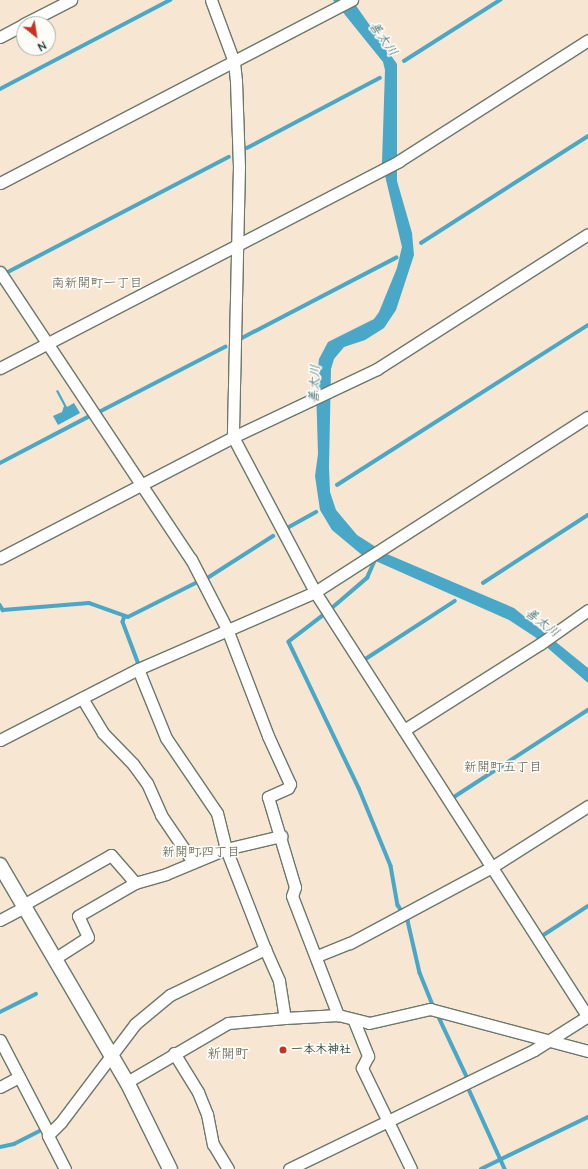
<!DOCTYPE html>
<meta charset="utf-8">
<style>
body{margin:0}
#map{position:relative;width:588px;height:1169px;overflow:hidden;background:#f7e6d1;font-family:"Architects Daughter","Klee One",sans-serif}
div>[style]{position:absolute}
.water>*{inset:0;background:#49a7c7}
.stream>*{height:3.5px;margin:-1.75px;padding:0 1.75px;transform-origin:1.75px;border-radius:1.75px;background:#49a7c7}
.roads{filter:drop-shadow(1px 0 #6b786b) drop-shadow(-1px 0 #6b786b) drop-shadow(0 1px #6b786b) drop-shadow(0 -1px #6b786b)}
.minor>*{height:11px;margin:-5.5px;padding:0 5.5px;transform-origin:5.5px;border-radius:5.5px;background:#fff}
.tertiary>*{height:14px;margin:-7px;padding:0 7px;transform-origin:7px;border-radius:7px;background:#fff}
.dots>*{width:11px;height:11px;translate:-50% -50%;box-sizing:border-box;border:2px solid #fdfcf7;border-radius:50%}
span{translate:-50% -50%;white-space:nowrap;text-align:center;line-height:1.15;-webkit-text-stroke:3.5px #fdfcf7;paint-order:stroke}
.poi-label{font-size:12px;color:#1f3d34;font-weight:700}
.left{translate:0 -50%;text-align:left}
.water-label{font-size:13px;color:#2e6267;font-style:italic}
.neighbourhood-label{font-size:13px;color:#5a5e51}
.quarter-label{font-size:14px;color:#5a5e51}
.north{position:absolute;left:16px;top:16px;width:40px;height:40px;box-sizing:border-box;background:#fdfcf7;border:1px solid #a4b0a9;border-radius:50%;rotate:150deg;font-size:11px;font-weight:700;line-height:16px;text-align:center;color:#1f3d34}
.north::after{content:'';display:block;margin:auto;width:14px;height:18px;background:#c8321e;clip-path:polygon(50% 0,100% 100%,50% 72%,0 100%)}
</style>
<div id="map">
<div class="water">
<div style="clip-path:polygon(333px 0,352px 0,397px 64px,397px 181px,412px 233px,414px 255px,396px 310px,384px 328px,365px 340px,344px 347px,334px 359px,331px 369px,329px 467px,330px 492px,336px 510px,357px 535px,387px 554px,514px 608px,588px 668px,588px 683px,535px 637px,509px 620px,362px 555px,332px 530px,320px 510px,315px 476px,318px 454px,316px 386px,319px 359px,328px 342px,374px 319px,379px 312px,397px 268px,402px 247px,382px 163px,385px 70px,383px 62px)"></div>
<div style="clip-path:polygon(58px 390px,67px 407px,74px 403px,80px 413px,58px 425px,53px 416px,62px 412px,64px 406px,56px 391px)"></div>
</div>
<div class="stream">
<div style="left:404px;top:61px;width:114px;rotate:-32.4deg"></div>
<div style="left:0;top:89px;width:192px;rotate:-27.6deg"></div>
<div style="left:247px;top:148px;width:150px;rotate:-27.8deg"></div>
<div style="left:421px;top:243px;width:198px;rotate:-32.6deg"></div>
<div style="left:6px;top:273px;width:251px;rotate:-27.5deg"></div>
<div style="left:242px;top:338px;width:174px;rotate:-27.5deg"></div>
<div style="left:101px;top:411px;width:140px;rotate:-27.3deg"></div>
<div style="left:0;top:463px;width:99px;rotate:-27.6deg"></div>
<div style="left:337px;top:485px;width:298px;rotate:-32.5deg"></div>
<div style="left:289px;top:527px;width:31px;rotate:-29deg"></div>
<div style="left:209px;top:577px;width:76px;rotate:-32.6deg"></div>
<div style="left:483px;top:583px;width:125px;rotate:-32.9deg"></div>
<div style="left:0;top:605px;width:6px;rotate:59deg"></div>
<div style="left:3px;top:610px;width:86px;rotate:-4.7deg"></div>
<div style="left:89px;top:603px;width:41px;rotate:19.7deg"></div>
<div style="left:128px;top:617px;width:78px;rotate:-26.6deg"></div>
<div style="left:333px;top:607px;width:45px;rotate:-40.5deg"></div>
<div style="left:367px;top:578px;width:22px;rotate:-66deg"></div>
<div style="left:324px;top:615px;width:44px;rotate:142.4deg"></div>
<div style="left:289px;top:642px;width:162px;rotate:64.4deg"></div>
<div style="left:359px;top:788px;width:84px;rotate:67.7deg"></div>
<div style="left:391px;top:866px;width:40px;rotate:80deg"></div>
<div style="left:398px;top:905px;width:19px;rotate:58deg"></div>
<div style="left:408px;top:921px;width:53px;rotate:77deg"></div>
<div style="left:420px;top:973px;width:38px;rotate:68deg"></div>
<div style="left:125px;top:616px;width:6px;rotate:108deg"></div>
<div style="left:123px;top:622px;width:43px;rotate:69.4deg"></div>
<div style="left:364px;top:660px;width:108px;rotate:-33deg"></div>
<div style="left:454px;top:797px;width:160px;rotate:-33deg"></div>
<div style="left:542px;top:936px;width:55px;rotate:-33.1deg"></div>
<div style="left:0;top:1012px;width:40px;rotate:-26.6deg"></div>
<div style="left:437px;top:1013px;width:73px;rotate:64.8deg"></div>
<div style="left:468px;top:1079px;width:8px;rotate:90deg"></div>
<div style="left:468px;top:1087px;width:90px;rotate:65.7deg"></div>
<div style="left:0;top:1147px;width:14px;rotate:-12deg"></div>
<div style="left:14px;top:1144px;width:31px;rotate:-27deg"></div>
<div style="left:481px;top:1169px;width:119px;rotate:-25.9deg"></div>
</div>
<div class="roads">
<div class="minor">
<div style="left:211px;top:0;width:66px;rotate:69.6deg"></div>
<div style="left:234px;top:62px;width:19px;rotate:84deg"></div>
<div style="left:236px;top:81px;width:85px;rotate:88deg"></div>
<div style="left:239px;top:166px;width:271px;rotate:91.3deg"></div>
<div style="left:233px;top:437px;width:175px;rotate:62.1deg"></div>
<div style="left:315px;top:592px;width:505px;rotate:57.29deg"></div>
<div style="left:24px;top:24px;width:53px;rotate:-27.1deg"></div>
<div style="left:0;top:37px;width:27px;rotate:-28deg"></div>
<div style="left:0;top:183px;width:397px;rotate:-27.5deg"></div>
<div style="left:0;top:272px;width:345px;rotate:56.4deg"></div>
<div style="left:191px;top:559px;width:79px;rotate:62.8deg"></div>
<div style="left:227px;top:629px;width:115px;rotate:69deg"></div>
<div style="left:268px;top:736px;width:53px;rotate:65.4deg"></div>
<div style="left:290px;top:784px;width:4px;rotate:117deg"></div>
<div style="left:288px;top:788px;width:22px;rotate:156deg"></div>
<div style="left:268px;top:797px;width:94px;rotate:73.3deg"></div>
<div style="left:295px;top:887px;width:9px;rotate:108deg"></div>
<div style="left:292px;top:896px;width:128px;rotate:68.9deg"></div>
<div style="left:0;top:368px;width:449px;rotate:-27.4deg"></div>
<div style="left:399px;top:161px;width:224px;rotate:-32.6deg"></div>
<div style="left:0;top:558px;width:263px;rotate:-27.4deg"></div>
<div style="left:233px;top:437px;width:159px;rotate:-25.3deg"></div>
<div style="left:377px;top:369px;width:250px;rotate:-32.6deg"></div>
<div style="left:82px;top:698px;width:41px;rotate:59deg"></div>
<div style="left:103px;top:733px;width:43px;rotate:45.9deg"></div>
<div style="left:133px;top:764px;width:24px;rotate:54deg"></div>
<div style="left:147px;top:783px;width:35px;rotate:66deg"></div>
<div style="left:161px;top:815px;width:57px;rotate:55.8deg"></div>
<div style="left:404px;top:730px;width:161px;rotate:-32.3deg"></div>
<div style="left:540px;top:644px;width:59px;rotate:-35.3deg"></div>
<div style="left:0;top:740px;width:155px;rotate:-27.2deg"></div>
<div style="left:138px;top:669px;width:193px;rotate:-23.5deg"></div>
<div style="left:315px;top:592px;width:324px;rotate:-32.7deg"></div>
<div style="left:23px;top:905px;width:101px;rotate:-29.6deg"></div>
<div style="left:111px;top:855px;width:37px;rotate:49deg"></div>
<div style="left:0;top:920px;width:27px;rotate:-28deg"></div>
<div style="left:265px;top:949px;width:35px;rotate:66deg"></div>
<div style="left:279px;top:981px;width:37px;rotate:81deg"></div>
<div style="left:317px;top:956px;width:35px;rotate:-22deg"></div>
<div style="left:350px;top:943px;width:161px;rotate:-28.2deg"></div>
<div style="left:492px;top:867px;width:114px;rotate:-32.4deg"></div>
<div style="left:54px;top:959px;width:40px;rotate:-32.9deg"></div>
<div style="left:88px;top:937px;width:23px;rotate:-115deg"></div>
<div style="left:78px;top:916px;width:66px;rotate:-30.1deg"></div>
<div style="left:135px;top:883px;width:32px;rotate:-16deg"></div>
<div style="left:166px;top:874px;width:65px;rotate:-22.6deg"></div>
<div style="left:226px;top:849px;width:57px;rotate:-13.3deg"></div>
<div style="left:354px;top:1021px;width:38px;rotate:68deg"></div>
<div style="left:368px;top:1056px;width:13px;rotate:117deg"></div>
<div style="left:362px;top:1068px;width:112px;rotate:64.1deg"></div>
<div style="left:0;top:1040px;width:106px;rotate:62.5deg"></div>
<div style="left:174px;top:1053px;width:46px;rotate:58.4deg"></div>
<div style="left:198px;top:1092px;width:24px;rotate:68deg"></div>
<div style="left:207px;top:1114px;width:31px;rotate:79deg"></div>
<div style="left:213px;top:1144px;width:29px;rotate:59deg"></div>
<div style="left:127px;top:1082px;width:117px;rotate:-30.3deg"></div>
<div style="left:228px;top:1023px;width:57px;rotate:-5deg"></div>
<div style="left:285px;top:1018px;width:53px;rotate:-3.2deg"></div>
<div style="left:338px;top:1015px;width:32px;rotate:14deg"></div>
<div style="left:369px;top:1023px;width:63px;rotate:-12.9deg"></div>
<div style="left:430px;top:1009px;width:163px;rotate:14.9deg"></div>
<div style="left:0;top:1087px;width:21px;rotate:-28deg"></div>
<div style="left:65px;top:1169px;width:38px;rotate:-117deg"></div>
<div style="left:48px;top:1135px;width:18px;rotate:-45deg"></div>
<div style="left:61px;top:1122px;width:123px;rotate:-52.9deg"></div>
<div style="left:135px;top:1024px;width:45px;rotate:-39.6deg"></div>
<div style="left:170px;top:995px;width:106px;rotate:-25.8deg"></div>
<div style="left:265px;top:949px;width:107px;rotate:-111.3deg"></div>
<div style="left:226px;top:849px;width:37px;rotate:-104deg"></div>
<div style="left:217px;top:813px;width:91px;rotate:-124.2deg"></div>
<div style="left:166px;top:738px;width:74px;rotate:-112.1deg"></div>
<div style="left:289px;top:1169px;width:272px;rotate:-25.9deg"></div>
<div style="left:534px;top:1050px;width:64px;rotate:-32.2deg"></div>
</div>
<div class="tertiary">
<div style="left:0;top:865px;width:251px;rotate:59.7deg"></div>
<div style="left:127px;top:1082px;width:97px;rotate:63.7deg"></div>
</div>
</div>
<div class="dots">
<div style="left:283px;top:1050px;background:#c8321e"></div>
</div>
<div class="poi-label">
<span class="left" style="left:291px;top:1050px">一本木神社</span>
</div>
<div class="water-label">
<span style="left:383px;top:39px;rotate:55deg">善太川</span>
<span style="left:315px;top:384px;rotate:-87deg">善太川</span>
<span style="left:542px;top:623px;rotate:37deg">善太川</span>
</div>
<div class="neighbourhood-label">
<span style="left:97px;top:283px">南新開町一丁目</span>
<span style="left:503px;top:767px">新開町五丁目</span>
<span style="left:201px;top:852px">新開町四丁目</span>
</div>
<div class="quarter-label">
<span style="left:228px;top:1054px">新開町</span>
</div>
<div class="north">N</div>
</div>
